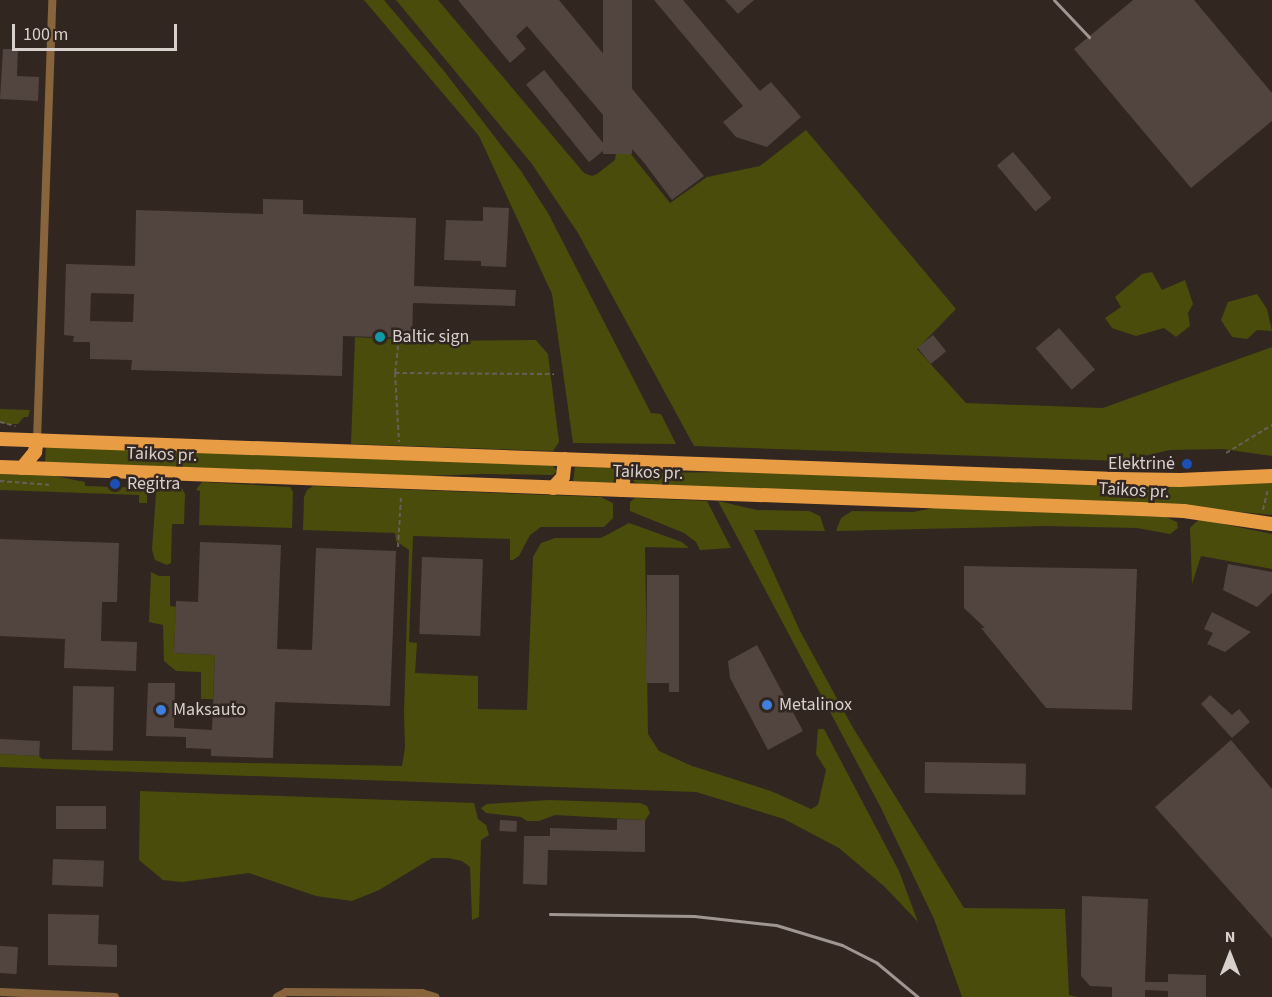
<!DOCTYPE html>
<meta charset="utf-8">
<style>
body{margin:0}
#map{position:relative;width:1272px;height:997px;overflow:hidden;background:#322621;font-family:"Source Sans 3",sans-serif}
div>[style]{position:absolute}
.green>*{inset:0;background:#494c0b}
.building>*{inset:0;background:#52453f;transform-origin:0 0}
.path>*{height:2px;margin-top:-1px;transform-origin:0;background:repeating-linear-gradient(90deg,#695e5a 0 4.5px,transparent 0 7.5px)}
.street>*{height:8px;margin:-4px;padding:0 4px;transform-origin:4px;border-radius:4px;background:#88643d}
.primary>*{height:14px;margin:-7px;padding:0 7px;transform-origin:7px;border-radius:7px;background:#e89d45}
.rail>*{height:3px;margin:-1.5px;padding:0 1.5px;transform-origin:1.5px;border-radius:1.5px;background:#9f9691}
.dots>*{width:16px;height:16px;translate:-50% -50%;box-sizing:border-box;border:3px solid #322621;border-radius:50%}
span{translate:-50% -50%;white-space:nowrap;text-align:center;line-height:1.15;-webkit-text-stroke:5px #322621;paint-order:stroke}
.poi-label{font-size:18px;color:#d8d0cc}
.left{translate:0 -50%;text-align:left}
.right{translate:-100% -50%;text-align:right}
.street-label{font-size:18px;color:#d8d0cc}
.north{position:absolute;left:1200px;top:925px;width:60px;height:60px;-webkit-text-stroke:4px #322621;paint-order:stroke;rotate:0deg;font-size:16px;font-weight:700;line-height:24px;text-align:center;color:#d8d0cc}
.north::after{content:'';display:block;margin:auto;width:21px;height:27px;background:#d8d0cc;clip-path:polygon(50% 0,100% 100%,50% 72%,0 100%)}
.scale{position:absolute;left:12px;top:24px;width:165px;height:27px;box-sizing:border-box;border:3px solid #d8d0cc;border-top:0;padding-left:8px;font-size:18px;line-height:21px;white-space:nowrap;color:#d8d0cc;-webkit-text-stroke:4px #322621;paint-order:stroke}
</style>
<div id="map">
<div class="green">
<div style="clip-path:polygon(364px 0,384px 0,444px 71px,521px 171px,548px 213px,651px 413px,661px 414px,676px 444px,573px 443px,552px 294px,479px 136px)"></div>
<div style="clip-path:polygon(396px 0,438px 0,584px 173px,592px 176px,597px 174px,615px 160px,618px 138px,670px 203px,707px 177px,760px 166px,806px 130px,956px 309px,917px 349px,966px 403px,1103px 408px,1272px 347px,1272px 456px,1223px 449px,1170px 450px,1122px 461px,694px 446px,578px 233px,532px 164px)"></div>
<div style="clip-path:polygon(1152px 272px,1162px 290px,1185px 280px,1193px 304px,1188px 313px,1190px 326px,1176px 337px,1164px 328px,1136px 336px,1112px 328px,1105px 318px,1121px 307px,1115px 297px,1142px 274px)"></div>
<div style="clip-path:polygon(1257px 294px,1267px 309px,1272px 331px,1257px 330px,1247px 339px,1232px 337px,1221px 320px,1228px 302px)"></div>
<div style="clip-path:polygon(355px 337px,429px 341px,536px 340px,548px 354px,559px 442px,553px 451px,351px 444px)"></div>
<div style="clip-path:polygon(0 409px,30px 410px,28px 417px,24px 417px,18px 424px,6px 424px,0 423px)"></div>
<div style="clip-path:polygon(46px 446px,552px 465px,557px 471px,553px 475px,484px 474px,424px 476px,45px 462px)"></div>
<div style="clip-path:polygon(575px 467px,619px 468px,613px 483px,573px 481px)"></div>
<div style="clip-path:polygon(734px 472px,1121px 485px,1223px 485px,1272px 482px,1272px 515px,1160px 504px,642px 485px,634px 482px,633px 479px,634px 475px,640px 473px)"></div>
<div style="clip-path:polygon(0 474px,55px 476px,85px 482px,85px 486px,147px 488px,147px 503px,139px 503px,139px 495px,0 490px)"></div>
<div style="clip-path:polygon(166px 481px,179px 483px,185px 494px,184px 524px,172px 524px,171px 563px,167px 565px,155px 560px,152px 550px,156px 493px,159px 486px)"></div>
<div style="clip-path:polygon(202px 482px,290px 487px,293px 492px,292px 528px,199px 525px,200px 491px,196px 490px)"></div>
<div style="clip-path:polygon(313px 486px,601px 497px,613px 503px,613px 518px,604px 527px,541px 527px,530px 535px,519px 556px,513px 560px,510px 560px,510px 539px,413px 536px,409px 642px,417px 643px,415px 673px,478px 676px,478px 709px,527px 710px,533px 557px,541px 543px,555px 538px,601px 538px,629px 523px,682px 542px,689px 548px,645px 547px,648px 734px,659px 751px,692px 766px,771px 791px,811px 809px,818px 805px,826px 770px,816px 754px,818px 729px,824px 729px,899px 871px,918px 922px,885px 887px,839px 848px,784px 819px,696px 792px,0 767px,0 754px,39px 756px,42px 759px,402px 766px,405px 747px,404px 712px,409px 550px,396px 541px,395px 533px,303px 530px,304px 497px,307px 490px)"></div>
<div style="clip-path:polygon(635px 498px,707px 501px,731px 548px,700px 550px,696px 542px,684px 533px,630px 511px,630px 502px)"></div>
<div style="clip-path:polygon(718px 501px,757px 510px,809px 511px,820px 516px,825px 531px,754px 530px,800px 631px,852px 726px,964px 908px,1065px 909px,1069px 995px,1078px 997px,962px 997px,934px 919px,880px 806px)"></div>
<div style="clip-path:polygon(939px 507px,1166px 517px,1177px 522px,1178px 528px,1170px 534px,1137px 528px,1044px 526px,836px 531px,841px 518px,852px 511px,913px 512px)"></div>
<div style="clip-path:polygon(1199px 519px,1272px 534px,1272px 569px,1201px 556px,1192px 584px,1190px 528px)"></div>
<div style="clip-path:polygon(151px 572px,159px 576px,170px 576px,170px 606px,176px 607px,174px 653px,215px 655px,213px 699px,201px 699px,201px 672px,176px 671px,164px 661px,163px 625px,149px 622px)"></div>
<div style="clip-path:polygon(140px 791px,474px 803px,478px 819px,486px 825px,489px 835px,481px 840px,479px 917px,472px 920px,470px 867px,462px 861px,448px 858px,432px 858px,379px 890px,352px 901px,316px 896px,249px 873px,182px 882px,163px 880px,139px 860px)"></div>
<div style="clip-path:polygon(549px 800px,640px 803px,647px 806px,650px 813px,645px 820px,555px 815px,539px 821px,527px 821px,521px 817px,486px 813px,481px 808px,487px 804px)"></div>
</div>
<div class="building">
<div style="clip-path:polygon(458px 0,559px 0,704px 176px,672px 200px,645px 164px,527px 26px,516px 36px,526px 49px,510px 63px)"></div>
<div style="left:603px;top:0;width:29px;height:154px"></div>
<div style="clip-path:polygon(654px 0,683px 0,760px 91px,771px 82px,801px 117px,767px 147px,736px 137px,723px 122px,743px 106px)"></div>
<div style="clip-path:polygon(725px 0,754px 0,738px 14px)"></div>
<div style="clip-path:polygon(1133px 0,1194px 0,1272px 93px,1272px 121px,1191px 188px,1074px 49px)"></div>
<div style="clip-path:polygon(3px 49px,18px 49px,17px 76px,39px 77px,38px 101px,0 99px)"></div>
<div style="left:544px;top:70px;width:100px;height:23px;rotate:51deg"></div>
<div style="left:1013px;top:152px;width:60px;height:21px;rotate:50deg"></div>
<div style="clip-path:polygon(evenodd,263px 199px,303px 200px,303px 214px,416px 218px,414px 286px,516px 290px,515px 306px,413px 303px,412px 338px,343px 336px,342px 376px,131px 370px,132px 360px,90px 359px,90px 342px,73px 342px,74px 336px,64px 335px,66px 264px,135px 266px,136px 210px,263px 214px,263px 199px,91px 293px,134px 294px,133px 322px,90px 321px,91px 293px)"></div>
<div style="clip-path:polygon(483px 207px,509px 208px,506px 267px,481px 266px,481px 261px,444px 260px,446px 220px,483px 221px)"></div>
<div style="left:1059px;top:328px;width:55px;height:31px;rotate:49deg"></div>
<div style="left:933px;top:335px;width:21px;height:20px;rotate:51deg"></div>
<div style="clip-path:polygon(0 539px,119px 543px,117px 602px,102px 602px,101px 641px,137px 642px,136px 671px,64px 668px,65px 639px,0 636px)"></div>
<div style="clip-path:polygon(200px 542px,281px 545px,277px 649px,312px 650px,316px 548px,396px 551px,390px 706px,275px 702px,273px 758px,211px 756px,211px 749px,186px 748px,186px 737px,146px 736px,148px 683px,175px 683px,174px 728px,212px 730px,215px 655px,174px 653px,176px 601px,198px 602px)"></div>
<div style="left:422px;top:557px;width:61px;height:77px;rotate:2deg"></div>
<div style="clip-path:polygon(1228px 564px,1272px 572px,1272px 593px,1257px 607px,1223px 590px)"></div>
<div style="clip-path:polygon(964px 566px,1137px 569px,1132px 710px,1046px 708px,981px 628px,985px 628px,964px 608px)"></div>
<div style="clip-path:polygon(647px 575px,679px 575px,679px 692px,669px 692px,669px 683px,646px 683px)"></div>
<div style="clip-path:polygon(1212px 612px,1251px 632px,1225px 652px,1207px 644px,1213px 633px,1204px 629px)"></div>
<div style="clip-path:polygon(757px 645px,803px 731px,768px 750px,730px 678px,728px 661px)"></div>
<div style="left:73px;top:686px;width:41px;height:64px;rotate:1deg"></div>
<div style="clip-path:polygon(1210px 695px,1232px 715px,1239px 709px,1250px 722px,1232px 738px,1201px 704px)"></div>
<div style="left:0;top:739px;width:40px;height:15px;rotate:3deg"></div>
<div style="clip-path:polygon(1231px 740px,1272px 789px,1272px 938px,1155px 807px)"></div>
<div style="left:925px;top:762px;width:101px;height:31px;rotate:1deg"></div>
<div style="left:56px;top:806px;width:50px;height:23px"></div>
<div style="clip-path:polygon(617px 819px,645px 820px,645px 852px,548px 850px,547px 885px,523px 884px,524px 836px,550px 836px,550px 828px,617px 830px)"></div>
<div style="left:500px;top:820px;width:17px;height:11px;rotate:3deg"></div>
<div style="left:53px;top:859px;width:51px;height:26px;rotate:2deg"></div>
<div style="clip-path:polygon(1082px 896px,1148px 899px,1145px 982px,1168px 982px,1168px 974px,1206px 975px,1206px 997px,1168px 997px,1168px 991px,1145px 990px,1145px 997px,1112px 997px,1112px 987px,1090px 986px,1081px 976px)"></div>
<div style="clip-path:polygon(48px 914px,99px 915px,98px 944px,117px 945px,117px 967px,48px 965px)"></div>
<div style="left:0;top:946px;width:18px;height:27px;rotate:3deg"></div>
</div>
<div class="path">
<div style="left:398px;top:346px;width:27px;rotate:96deg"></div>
<div style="left:395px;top:373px;width:69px;rotate:86.7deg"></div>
<div style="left:395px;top:373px;width:159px;rotate:0.4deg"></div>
<div style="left:0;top:422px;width:16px;rotate:15deg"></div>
<div style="left:1226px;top:453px;width:54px;rotate:-31.3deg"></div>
<div style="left:0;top:481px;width:52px;rotate:4.4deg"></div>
<div style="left:1263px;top:510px;width:22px;rotate:-77deg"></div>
<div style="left:398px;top:547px;width:50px;rotate:-86.6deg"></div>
</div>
<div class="street">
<div style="left:37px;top:440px;width:440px;rotate:-88deg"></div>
<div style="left:0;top:992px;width:115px;rotate:2.5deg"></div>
<div style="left:277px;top:997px;width:10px;rotate:-29deg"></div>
<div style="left:286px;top:992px;width:136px;rotate:0.4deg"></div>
<div style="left:422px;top:993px;width:14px;rotate:17deg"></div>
</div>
<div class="primary">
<div style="left:0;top:439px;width:1116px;rotate:2.05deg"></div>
<div style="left:1115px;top:479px;width:65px;rotate:0.9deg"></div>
<div style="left:1180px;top:480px;width:92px;rotate:-2.5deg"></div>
<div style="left:0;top:467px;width:1141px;rotate:2.11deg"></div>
<div style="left:1140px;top:509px;width:44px;rotate:2.6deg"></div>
<div style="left:1184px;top:511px;width:89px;rotate:8.4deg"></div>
<div style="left:22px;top:468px;width:21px;rotate:-51deg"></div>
<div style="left:35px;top:452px;width:12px;rotate:-81deg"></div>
<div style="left:553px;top:488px;width:15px;rotate:-48deg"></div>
<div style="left:563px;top:477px;width:18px;rotate:-84deg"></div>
<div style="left:622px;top:490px;width:16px;rotate:-83deg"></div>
<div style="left:624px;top:474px;width:18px;rotate:-43deg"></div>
</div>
<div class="rail">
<div style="left:1054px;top:0;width:51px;rotate:46.6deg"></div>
<div style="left:550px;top:914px;width:144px;rotate:0.8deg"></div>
<div style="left:694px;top:916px;width:82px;rotate:6.3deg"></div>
<div style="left:776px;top:925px;width:69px;rotate:16.9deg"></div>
<div style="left:842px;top:945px;width:39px;rotate:27deg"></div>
<div style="left:877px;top:963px;width:53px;rotate:39.7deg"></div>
</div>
<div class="dots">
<div style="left:380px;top:337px;background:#0f9aa8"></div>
<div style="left:1187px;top:464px;background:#1a4fb4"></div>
<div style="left:115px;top:484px;background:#1a4fb4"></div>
<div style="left:767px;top:705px;background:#3f7fe0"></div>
<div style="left:161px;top:710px;background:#3f7fe0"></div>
</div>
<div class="poi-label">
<span class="left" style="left:392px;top:337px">Baltic sign</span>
<span class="right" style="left:1175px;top:464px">Elektrinė</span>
<span class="left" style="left:127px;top:484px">Regitra</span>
<span class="left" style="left:779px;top:705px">Metalinox</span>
<span class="left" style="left:173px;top:710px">Maksauto</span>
</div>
<div class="street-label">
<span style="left:162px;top:455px;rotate:2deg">Taikos pr.</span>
<span style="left:648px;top:473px;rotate:2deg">Taikos pr.</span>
<span style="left:1134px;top:491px;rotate:3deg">Taikos pr.</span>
</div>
<div class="north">N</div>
<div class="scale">100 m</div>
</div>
